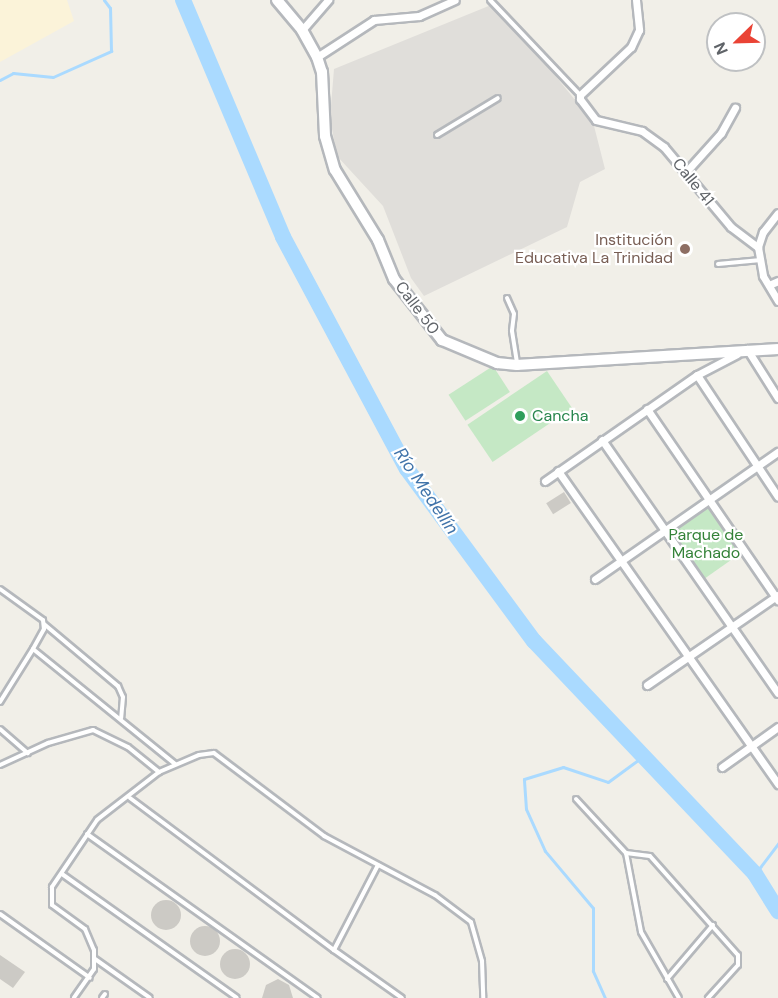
<!DOCTYPE html>
<meta charset="utf-8">
<style>
body{margin:0}
#map{position:relative;width:778px;height:998px;overflow:hidden;background:#f1efe8;font-family:"DM Sans",sans-serif}
div>[style]{position:absolute}
.industrial>*{inset:0;background:#e0deda}
.green>*{inset:0;background:#c5e8c5;transform-origin:0 0}
.sand>*{inset:0;background:#fbf3d9}
.stream>*{height:3px;margin:-1.5px;padding:0 1.5px;transform-origin:1.5px;border-radius:1.5px;background:#aadaff}
.river>*{height:16px;margin:-8px;padding:0 8px;transform-origin:8px;border-radius:8px;background:#aadaff}
.building>*{inset:0;background:#cccac5;transform-origin:0 0}
.round{border-radius:50%}
.roads{filter:drop-shadow(2px 0 #b5b8bc) drop-shadow(-2px 0 #b5b8bc) drop-shadow(0 2px #b5b8bc) drop-shadow(0 -2px #b5b8bc)}
.lane>*{height:4px;margin:-2px;padding:0 2px;transform-origin:2px;border-radius:2px;background:#fff}
.street>*{height:7px;margin:-3.5px;padding:0 3.5px;transform-origin:3.5px;border-radius:3.5px;background:#fff}
.secondary>*{height:10px;margin:-5px;padding:0 5px;transform-origin:5px;border-radius:5px;background:#fff}
.dots>*{width:16px;height:16px;translate:-50% -50%;box-sizing:border-box;border:3px solid #fff;border-radius:50%}
span{translate:-50% -50%;white-space:nowrap;text-align:center;line-height:1.15;-webkit-text-stroke:4.5px #fff;paint-order:stroke}
.street-label{font-size:16px;color:#5f6368}
.education-label{font-size:16px;color:#785e54}
.right{translate:-100% -50%;text-align:right}
.leisure-label{font-size:16px;color:#27864d}
.left{translate:0 -50%;text-align:left}
.park-label{font-size:16px;color:#348238}
.water-label{font-size:18px;color:#4174aa;font-style:italic}
.north{position:absolute;left:706px;top:12px;width:60px;height:60px;box-sizing:border-box;background:#fff;border:2px solid #bfc1c3;border-radius:50%;rotate:247deg;font-size:16px;font-weight:700;line-height:24px;text-align:center;color:#5f6368}
.north::after{content:'';display:block;margin:auto;width:21px;height:27px;background:#ea4335;clip-path:polygon(50% 0,100% 100%,50% 72%,0 100%)}
</style>
<div id="map">
<div class="industrial">
<div style="clip-path:polygon(496px 3px,593px 122px,605px 169px,580px 182px,567px 227px,424px 296px,411px 278px,383px 206px,337px 156px,330px 118px,334px 69px)"></div>
</div>
<div class="green">
<div style="left:493px;top:366px;width:31px;height:53px;rotate:57deg"></div>
<div style="left:547px;top:371px;width:45px;height:96px;rotate:56deg"></div>
<div style="left:707px;top:506px;width:58px;height:46px;rotate:55deg"></div>
</div>
<div class="sand">
<div style="clip-path:polygon(0 0,67px 0,74px 21px,0 62px)"></div>
</div>
<div class="stream">
<div style="left:0;top:80px;width:15px;rotate:-28deg"></div>
<div style="left:13px;top:73px;width:40px;rotate:5.7deg"></div>
<div style="left:53px;top:77px;width:64px;rotate:-24.1deg"></div>
<div style="left:111px;top:51px;width:43px;rotate:-91.3deg"></div>
<div style="left:110px;top:8px;width:10px;rotate:-127deg"></div>
<div style="left:755px;top:874px;width:39px;rotate:-53deg"></div>
<div style="left:605px;top:998px;width:30px;rotate:-114deg"></div>
<div style="left:593px;top:971px;width:63px;rotate:-90deg"></div>
<div style="left:593px;top:908px;width:75px;rotate:-130.1deg"></div>
<div style="left:545px;top:851px;width:46px;rotate:-114.3deg"></div>
<div style="left:526px;top:809px;width:30px;rotate:-94deg"></div>
<div style="left:524px;top:779px;width:41px;rotate:-17.1deg"></div>
<div style="left:563px;top:767px;width:47px;rotate:18.4deg"></div>
<div style="left:608px;top:782px;width:42px;rotate:-36.3deg"></div>
</div>
<div class="river">
<div style="left:183px;top:0;width:257px;rotate:67.1deg"></div>
<div style="left:283px;top:237px;width:263px;rotate:61.9deg"></div>
<div style="left:407px;top:469px;width:214px;rotate:53.6deg"></div>
<div style="left:534px;top:641px;width:321px;rotate:46.5deg"></div>
<div style="left:755px;top:874px;width:44px;rotate:58.1deg"></div>
</div>
<div class="building">
<div style="left:564px;top:492px;width:13px;height:21px;rotate:58deg"></div>
<div class="round" style="left:151px;top:900px;width:30px;height:30px"></div>
<div class="round" style="left:190px;top:926px;width:30px;height:30px"></div>
<div class="round" style="left:220px;top:949px;width:30px;height:30px"></div>
<div style="clip-path:polygon(0 955px,25px 972px,13px 988px,0 979px)"></div>
<div style="clip-path:polygon(278px 979px,289px 985px,293px 998px,262px 998px,266px 985px)"></div>
</div>
<div class="roads">
<div class="lane">
<div style="left:490px;top:0;width:131px;rotate:46.5deg"></div>
<div style="left:437px;top:135px;width:71px;rotate:-31.2deg"></div>
<div style="left:718px;top:264px;width:43px;rotate:-5.3deg"></div>
<div style="left:507px;top:298px;width:17px;rotate:66deg"></div>
<div style="left:514px;top:314px;width:17px;rotate:97deg"></div>
<div style="left:512px;top:331px;width:33px;rotate:81deg"></div>
<div style="left:0;top:589px;width:53px;rotate:35.8deg"></div>
<div style="left:43px;top:620px;width:9px;rotate:84deg"></div>
<div style="left:44px;top:629px;width:23px;rotate:119deg"></div>
<div style="left:33px;top:649px;width:183px;rotate:39deg"></div>
<div style="left:44px;top:624px;width:97px;rotate:40deg"></div>
<div style="left:118px;top:686px;width:12px;rotate:66deg"></div>
<div style="left:123px;top:697px;width:21px;rotate:95deg"></div>
<div style="left:0;top:702px;width:62px;rotate:-58.1deg"></div>
<div style="left:0;top:729px;width:37px;rotate:41deg"></div>
<div style="left:0;top:765px;width:53px;rotate:-24.6deg"></div>
<div style="left:48px;top:743px;width:47px;rotate:-16.1deg"></div>
<div style="left:93px;top:730px;width:39px;rotate:26deg"></div>
<div style="left:128px;top:747px;width:40px;rotate:39deg"></div>
<div style="left:159px;top:772px;width:78px;rotate:142.3deg"></div>
<div style="left:97px;top:820px;width:81px;rotate:123.9deg"></div>
<div style="left:52px;top:887px;width:18px;rotate:90deg"></div>
<div style="left:52px;top:905px;width:41px;rotate:36deg"></div>
<div style="left:85px;top:929px;width:23px;rotate:67deg"></div>
<div style="left:94px;top:950px;width:19px;rotate:90deg"></div>
<div style="left:94px;top:969px;width:35px;rotate:125deg"></div>
<div style="left:159px;top:772px;width:43px;rotate:-23deg"></div>
<div style="left:199px;top:755px;width:15px;rotate:-8deg"></div>
<div style="left:214px;top:753px;width:138px;rotate:37deg"></div>
<div style="left:324px;top:836px;width:126px;rotate:28deg"></div>
<div style="left:435px;top:895px;width:45px;rotate:36.9deg"></div>
<div style="left:471px;top:922px;width:41px;rotate:74.2deg"></div>
<div style="left:482px;top:961px;width:37px;rotate:88deg"></div>
<div style="left:130px;top:798px;width:254px;rotate:36.7deg"></div>
<div style="left:576px;top:799px;width:74px;rotate:47.2deg"></div>
<div style="left:626px;top:853px;width:80px;rotate:79.2deg"></div>
<div style="left:641px;top:932px;width:76px;rotate:60.1deg"></div>
<div style="left:87px;top:834px;width:283px;rotate:35.4deg"></div>
<div style="left:626px;top:853px;width:24px;rotate:7deg"></div>
<div style="left:650px;top:856px;width:132px;rotate:48.4deg"></div>
<div style="left:738px;top:955px;width:10px;rotate:90deg"></div>
<div style="left:738px;top:965px;width:45px;rotate:132.3deg"></div>
<div style="left:378px;top:865px;width:96px;rotate:117.4deg"></div>
<div style="left:334px;top:950px;width:83px;rotate:35.2deg"></div>
<div style="left:62px;top:874px;width:214px;rotate:35.3deg"></div>
<div style="left:0;top:914px;width:110px;rotate:35.4deg"></div>
<div style="left:95px;top:959px;width:67px;rotate:35.3deg"></div>
<div style="left:667px;top:979px;width:71px;rotate:-49.6deg"></div>
<div style="left:102px;top:998px;width:5px;rotate:-53deg"></div>
</div>
<div class="street">
<div style="left:636px;top:0;width:30px;rotate:84deg"></div>
<div style="left:639px;top:30px;width:19px;rotate:115deg"></div>
<div style="left:631px;top:47px;width:70px;rotate:136.7deg"></div>
<div style="left:580px;top:95px;width:4px;rotate:90deg"></div>
<div style="left:580px;top:99px;width:26px;rotate:53deg"></div>
<div style="left:596px;top:120px;width:47px;rotate:13.4deg"></div>
<div style="left:642px;top:131px;width:27px;rotate:36deg"></div>
<div style="left:664px;top:147px;width:104px;rotate:50.1deg"></div>
<div style="left:731px;top:227px;width:34px;rotate:37deg"></div>
<div style="left:758px;top:247px;width:29px;rotate:80deg"></div>
<div style="left:763px;top:276px;width:29px;rotate:59deg"></div>
<div style="left:302px;top:30px;width:40px;rotate:-49deg"></div>
<div style="left:317px;top:57px;width:68px;rotate:-33deg"></div>
<div style="left:374px;top:20px;width:45px;rotate:-5.1deg"></div>
<div style="left:419px;top:16px;width:39px;rotate:-24deg"></div>
<div style="left:685px;top:173px;width:54px;rotate:-48deg"></div>
<div style="left:721px;top:133px;width:29px;rotate:-61deg"></div>
<div style="left:758px;top:247px;width:16px;rotate:-72deg"></div>
<div style="left:763px;top:232px;width:24px;rotate:-52deg"></div>
<div style="left:769px;top:285px;width:10px;rotate:-24deg"></div>
<div style="left:747px;top:349px;width:58px;rotate:57.7deg"></div>
<div style="left:697px;top:375px;width:146px;rotate:56.4deg"></div>
<div style="left:647px;top:409px;width:232px;rotate:55.6deg"></div>
<div style="left:602px;top:440px;width:308px;rotate:55.2deg"></div>
<div style="left:558px;top:471px;width:383px;rotate:54.9deg"></div>
<div style="left:545px;top:481px;width:185px;rotate:-34.9deg"></div>
<div style="left:697px;top:375px;width:45px;rotate:-27.7deg"></div>
<div style="left:595px;top:579px;width:223px;rotate:-34.8deg"></div>
<div style="left:647px;top:685px;width:159px;rotate:-34.5deg"></div>
<div style="left:722px;top:767px;width:69px;rotate:-35.5deg"></div>
</div>
<div class="secondary">
<div style="left:277px;top:0;width:39px;rotate:50deg"></div>
<div style="left:302px;top:30px;width:31px;rotate:61deg"></div>
<div style="left:317px;top:57px;width:16px;rotate:72deg"></div>
<div style="left:322px;top:72px;width:64px;rotate:87.3deg"></div>
<div style="left:325px;top:136px;width:35px;rotate:74deg"></div>
<div style="left:335px;top:170px;width:82px;rotate:58.4deg"></div>
<div style="left:378px;top:240px;width:42px;rotate:67.7deg"></div>
<div style="left:394px;top:279px;width:78px;rotate:51.8deg"></div>
<div style="left:442px;top:340px;width:60px;rotate:22.7deg"></div>
<div style="left:497px;top:363px;width:20px;rotate:6deg"></div>
<div style="left:517px;top:365px;width:261px;rotate:-3.5deg"></div>
</div>
</div>
<div class="dots">
<div style="left:685px;top:249px;background:#8d6e63"></div>
<div style="left:520px;top:416px;background:#2e9e5b"></div>
</div>
<div class="street-label">
<span style="left:693px;top:182px;rotate:51deg">Calle 41</span>
<span style="left:417px;top:308px;rotate:53deg">Calle 50</span>
</div>
<div class="education-label">
<span class="right" style="left:673px;top:249px">Institución<br>Educativa La Trinidad</span>
</div>
<div class="leisure-label">
<span class="left" style="left:532px;top:416px">Cancha</span>
</div>
<div class="park-label">
<span style="left:706px;top:544px">Parque de<br>Machado</span>
</div>
<div class="water-label">
<span style="left:426px;top:491px;rotate:56deg">Río Medellín</span>
</div>
<div class="north">N</div>
</div>
